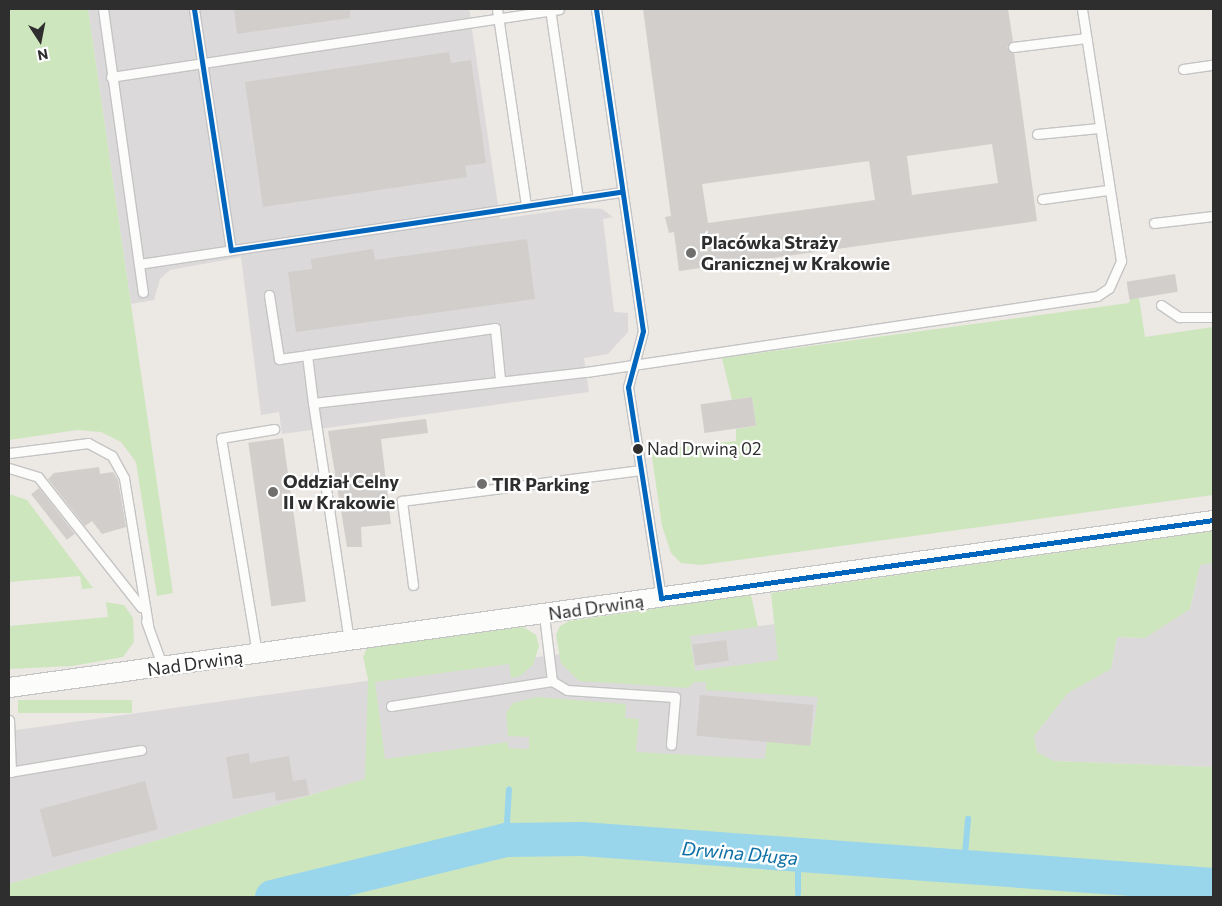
<!DOCTYPE html>
<meta charset="utf-8">
<style>
body{margin:0}
#map{position:relative;width:1222px;height:906px;overflow:hidden;background:#ece8e4;font-family:Commissioner,sans-serif}
div>[style]{position:absolute}
.industrial>*{inset:0;background:#dcd9db}
.green>*{inset:0;background:#cee6be;transform-origin:0 0}
.stream>*{height:5.5px;margin:-2.75px;padding:0 2.75px;transform-origin:2.75px;border-radius:2.75px;background:#99d6ec}
.river>*{height:34px;margin:-17px;padding:0 17px;transform-origin:17px;border-radius:17px;background:#99d6ec}
.building>*{inset:0;background:#d1cecb;transform-origin:0 0}
.roads{filter:drop-shadow(1px 0 #c5c4c5) drop-shadow(-1px 0 #c5c4c5) drop-shadow(0 1px #c5c4c5) drop-shadow(0 -1px #c5c4c5)}
.service>*{height:9px;margin:-4.5px;padding:0 4.5px;transform-origin:4.5px;border-radius:4.5px;background:#fcfcfb}
.minor>*{height:19px;margin:-9.5px;padding:0 9.5px;transform-origin:9.5px;border-radius:9.5px;background:#fcfcfb}
.bus-1>*{height:5px;margin:-2.5px;padding:0 2.5px;transform-origin:2.5px;border-radius:2.5px;background:#0065bd}
.dots>*{width:14px;height:14px;translate:-50% -50%;box-sizing:border-box;border:2px solid #fff;border-radius:50%}
span{translate:-50% -50%;white-space:nowrap;text-align:center;line-height:1.15;-webkit-text-stroke:4.5px #fff;paint-order:stroke}
.bus-label{font-size:17px;color:#2e2e2e}
.left{translate:0 -50%;text-align:left}
.poi-label{font-size:18px;color:#2e2e2e;font-weight:700}
.street-label{font-size:18px;color:#2e2e2e}
.water-label{font-size:19px;color:#0d6fa3;font-style:italic}
.frame{position:absolute;inset:0;border:10px solid #2e2e2e;pointer-events:none}
.north{position:absolute;left:15px;top:15px;width:50px;height:50px;-webkit-text-stroke:4px #fff;paint-order:stroke;rotate:169deg;font-size:14px;font-weight:700;line-height:20px;text-align:center;color:#2e2e2e}
.north::after{content:'';display:block;margin:auto;width:18px;height:22px;background:#2e2e2e;clip-path:polygon(50% 0,100% 100%,50% 72%,0 100%)}
</style>
<div id="map">
<div class="industrial">
<div style="clip-path:polygon(88px 9px,469px 9px,500px 219px,577px 208px,602px 209px,613px 217px,603px 219px,614px 312px,628px 313px,628px 332px,608px 354px,584px 358px,589px 392px,282px 434px,279px 412px,261px 415px,241px 257px,170px 270px,160px 279px,154px 300px,131px 304px)"></div>
<div style="clip-path:polygon(1213px 563px,1213px 767px,1054px 761px,1037px 752px,1034px 736px,1068px 693px,1111px 669px,1117px 637px,1145px 638px,1190px 609px,1200px 565px)"></div>
<div style="clip-path:polygon(947px 600px,818px 762px,365px 779px,9px 884px,9px 731px)"></div>
</div>
<div class="green">
<div style="clip-path:polygon(9px 9px,88px 9px,173px 593px,157px 596px,136px 462px,121px 442px,101px 432px,77px 430px,9px 440px)"></div>
<div style="clip-path:polygon(1139px 298px,1145px 337px,1213px 327px,1213px 495px,701px 565px,681px 563px,671px 553px,662px 526px,651px 450px,736px 441px,736px 429px,756px 426px,752px 397px,732px 400px,722px 358px,1129px 303px,1130px 299px)"></div>
<div style="clip-path:polygon(9px 494px,27px 500px,93px 588px,82px 589px,80px 576px,9px 582px)"></div>
<div style="clip-path:polygon(1213px 531px,1213px 563px,1200px 565px,1190px 609px,1145px 638px,1117px 637px,1111px 669px,1068px 693px,1034px 736px,1037px 752px,1054px 761px,1213px 767px,1213px 897px,9px 897px,9px 884px,365px 779px,368px 679px,363px 657px,367px 648px,523px 627px,536px 635px,539px 646px,533px 665px,520px 676px,511px 678px,509px 664px,375px 682px,385px 759px,508px 742px,508px 748px,529px 749px,529px 737px,508px 736px,506px 713px,513px 703px,537px 697px,626px 704px,625px 718px,639px 719px,636px 752px,765px 759px,767px 741px,811px 744px,818px 697px,706px 690px,706px 682px,694px 682px,688px 688px,579px 681px,561px 663px,556px 635px,560px 626px,569px 621px,751px 595px,758px 627px,690px 636px,695px 671px,778px 660px,771px 593px)"></div>
<div style="clip-path:polygon(106px 602px,124px 605px,133px 618px,134px 642px,123px 657px,72px 666px,9px 669px,9px 626px,108px 617px)"></div>
<div style="left:132px;top:700px;width:13px;height:114px;rotate:90deg"></div>
</div>
<div class="stream">
<div style="left:506px;top:840px;width:50px;rotate:-86.6deg"></div>
<div style="left:964px;top:867px;width:48px;rotate:-85.2deg"></div>
<div style="left:798px;top:894px;width:36px;rotate:-90deg"></div>
</div>
<div class="river">
<div style="left:272px;top:897px;width:241px;rotate:-13.7deg"></div>
<div style="left:506px;top:840px;width:76px;rotate:-0.8deg"></div>
<div style="left:582px;top:839px;width:633px;rotate:4.17deg"></div>
</div>
<div class="building">
<div style="clip-path:polygon(234px 9px,350px 9px,350px 18px,237px 34px)"></div>
<div style="clip-path:polygon(evenodd,643px 9px,1008px 9px,1013px 41px,1007px 48px,1014px 53px,1037px 221px,679px 271px,674px 232px,669px 233px,665px 217px,671px 216px,643px 9px,992px 144px,998px 183px,912px 195px,907px 156px,992px 144px,643px 9px,869px 161px,875px 200px,708px 223px,702px 184px,869px 161px)"></div>
<div style="clip-path:polygon(449px 52px,451px 63px,471px 60px,486px 163px,465px 166px,467px 177px,263px 207px,245px 82px)"></div>
<div style="clip-path:polygon(527px 239px,535px 299px,296px 332px,288px 272px,312px 269px,311px 259px,373px 249px,375px 260px)"></div>
<div style="left:1175px;top:274px;width:18px;height:49px;rotate:81deg"></div>
<div style="left:752px;top:397px;width:29px;height:52px;rotate:82deg"></div>
<div style="clip-path:polygon(426px 419px,428px 433px,381px 439px,391px 524px,361px 527px,362px 547px,347px 547px,328px 431px)"></div>
<div style="left:283px;top:438px;width:165px;height:35px;rotate:82deg"></div>
<div style="clip-path:polygon(99px 467px,100px 474px,113px 472px,118px 480px,126px 527px,102px 534px,92px 521px,85px 526px,48px 479px,54px 473px)"></div>
<div style="left:39px;top:488px;width:58px;height:10px;rotate:52deg"></div>
<div style="left:726px;top:640px;width:21px;height:34px;rotate:82deg"></div>
<div style="left:700px;top:695px;width:114px;height:41px;rotate:5deg"></div>
<div style="clip-path:polygon(249px 753px,250px 763px,289px 756px,293px 781px,306px 779px,309px 795px,276px 801px,275px 792px,233px 799px,226px 757px)"></div>
<div style="left:145px;top:781px;width:50px;height:109px;rotate:75deg"></div>
</div>
<div class="roads">
<div class="service">
<div style="left:103px;top:9px;width:286px;rotate:82deg"></div>
<div style="left:194px;top:9px;width:244px;rotate:81.3deg"></div>
<div style="left:497px;top:9px;width:199px;rotate:81.6deg"></div>
<div style="left:550px;top:9px;width:191px;rotate:81.6deg"></div>
<div style="left:596px;top:9px;width:325px;rotate:81.7deg"></div>
<div style="left:643px;top:331px;width:58px;rotate:105deg"></div>
<div style="left:628px;top:387px;width:214px;rotate:81.1deg"></div>
<div style="left:1013px;top:47px;width:74px;rotate:-7deg"></div>
<div style="left:1183px;top:69px;width:30px;rotate:-8deg"></div>
<div style="left:111px;top:77px;width:453px;rotate:-8.6deg"></div>
<div style="left:1037px;top:134px;width:62px;rotate:-5.5deg"></div>
<div style="left:1042px;top:199px;width:66px;rotate:-7.9deg"></div>
<div style="left:1154px;top:223px;width:59px;rotate:-6.8deg"></div>
<div style="left:139px;top:264px;width:487px;rotate:-8.5deg"></div>
<div style="left:269px;top:295px;width:65px;rotate:81.1deg"></div>
<div style="left:279px;top:359px;width:28px;rotate:-8deg"></div>
<div style="left:307px;top:355px;width:48px;rotate:82.9deg"></div>
<div style="left:313px;top:403px;width:275px;rotate:-6.5deg"></div>
<div style="left:586px;top:372px;width:517px;rotate:-8.46deg"></div>
<div style="left:1097px;top:296px;width:14px;rotate:-34deg"></div>
<div style="left:1109px;top:288px;width:30px;rotate:-66deg"></div>
<div style="left:1121px;top:261px;width:255px;rotate:-98.8deg"></div>
<div style="left:1161px;top:305px;width:22px;rotate:34deg"></div>
<div style="left:1179px;top:317px;width:34px"></div>
<div style="left:307px;top:355px;width:190px;rotate:-8.2deg"></div>
<div style="left:495px;top:328px;width:51px;rotate:84.4deg"></div>
<div style="left:313px;top:403px;width:242px;rotate:81.4deg"></div>
<div style="left:9px;top:453px;width:80px;rotate:-7.2deg"></div>
<div style="left:88px;top:443px;width:27px;rotate:28deg"></div>
<div style="left:112px;top:456px;width:25px;rotate:61deg"></div>
<div style="left:124px;top:478px;width:149px;rotate:80.7deg"></div>
<div style="left:9px;top:468px;width:30px;rotate:17deg"></div>
<div style="left:38px;top:477px;width:166px;rotate:51.6deg"></div>
<div style="left:413px;top:585px;width:85px;rotate:-97.5deg"></div>
<div style="left:402px;top:501px;width:240px;rotate:-7.4deg"></div>
<div style="left:544px;top:615px;width:66px;rotate:83.1deg"></div>
<div style="left:146px;top:621px;width:50px;rotate:70.1deg"></div>
<div style="left:257px;top:653px;width:218px;rotate:-99.5deg"></div>
<div style="left:221px;top:438px;width:54px;rotate:-9.6deg"></div>
<div style="left:391px;top:706px;width:163px;rotate:-8.8deg"></div>
<div style="left:552px;top:681px;width:17px;rotate:31deg"></div>
<div style="left:567px;top:690px;width:108px;rotate:3.7deg"></div>
<div style="left:675px;top:697px;width:48px;rotate:94.8deg"></div>
<div style="left:9px;top:720px;width:52px;rotate:87.8deg"></div>
<div style="left:9px;top:772px;width:134px;rotate:-9.5deg"></div>
</div>
<div class="minor">
<div style="left:9px;top:687px;width:1216px;rotate:-7.9deg"></div>
</div>
</div>
<div class="bus-1">
<div style="left:194px;top:9px;width:244px;rotate:81.3deg"></div>
<div style="left:596px;top:9px;width:325px;rotate:81.7deg"></div>
<div style="left:643px;top:331px;width:58px;rotate:105deg"></div>
<div style="left:628px;top:387px;width:214px;rotate:81.1deg"></div>
<div style="left:231px;top:250px;width:394px;rotate:-8.5deg"></div>
<div style="left:661px;top:598px;width:557px;rotate:-8.04deg"></div>
</div>
<div class="dots">
<div style="left:691px;top:253px;background:#706f6e"></div>
<div style="left:638px;top:449px;background:#2e2e2e"></div>
<div style="left:482px;top:484px;background:#706f6e"></div>
<div style="left:273px;top:492px;background:#706f6e"></div>
</div>
<div class="bus-label">
<span class="left" style="left:647px;top:449px">Nad Drwiną 02</span>
</div>
<div class="poi-label">
<span class="left" style="left:701px;top:253px">Placówka Straży<br>Granicznej w Krakowie</span>
<span class="left" style="left:283px;top:492px">Oddział Celny<br>II w Krakowie</span>
<span class="left" style="left:492px;top:484px">TIR Parking</span>
</div>
<div class="street-label">
<span style="left:596px;top:607px;rotate:-8deg">Nad Drwiną</span>
<span style="left:195px;top:663px;rotate:-8deg">Nad Drwiną</span>
</div>
<div class="water-label">
<span style="left:740px;top:853px;rotate:5deg">Drwina Długa</span>
</div>
<div class="frame"></div>
<div class="north">N</div>
</div>
